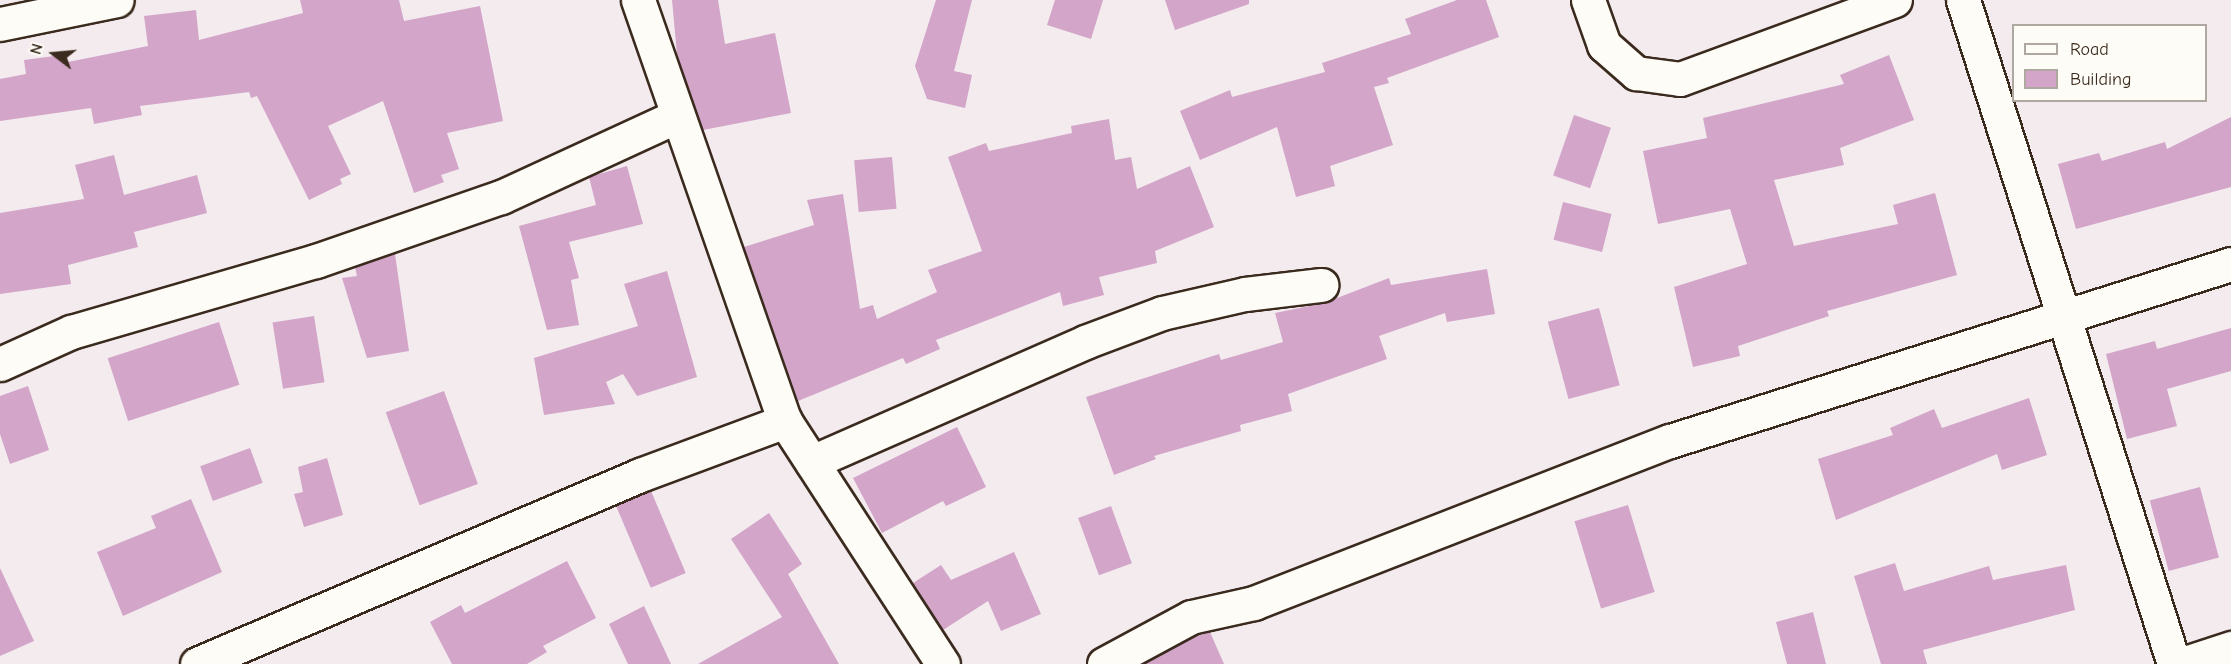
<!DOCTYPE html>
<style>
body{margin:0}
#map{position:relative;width:2231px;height:664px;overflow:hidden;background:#f4ebee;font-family:"Comic Neue",sans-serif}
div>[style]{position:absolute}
.building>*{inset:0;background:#d2a5c9;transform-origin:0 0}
.roads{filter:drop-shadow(2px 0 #3b2a1e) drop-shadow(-2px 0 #3b2a1e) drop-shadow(0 2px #3b2a1e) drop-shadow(0 -2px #3b2a1e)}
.minor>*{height:33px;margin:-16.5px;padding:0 16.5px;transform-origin:16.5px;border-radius:16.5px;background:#fdfcf7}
span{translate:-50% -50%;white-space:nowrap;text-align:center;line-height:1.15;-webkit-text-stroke:4.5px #fdfcf7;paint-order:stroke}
.legend{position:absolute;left:2012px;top:24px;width:195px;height:78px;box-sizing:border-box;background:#fdfcf7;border:2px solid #afa8a0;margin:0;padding:8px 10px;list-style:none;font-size:18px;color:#3b2a1e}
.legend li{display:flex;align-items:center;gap:12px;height:30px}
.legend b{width:30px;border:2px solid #afa8a0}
.north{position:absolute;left:24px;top:24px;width:60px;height:60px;-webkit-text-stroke:4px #fdfcf7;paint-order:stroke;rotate:286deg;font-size:16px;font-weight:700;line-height:24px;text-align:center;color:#3b2a1e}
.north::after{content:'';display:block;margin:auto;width:21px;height:27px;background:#3b2a1e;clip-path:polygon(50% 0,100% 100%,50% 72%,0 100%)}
</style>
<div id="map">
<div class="building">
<div style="clip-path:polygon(300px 0,399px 0,404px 21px,480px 6px,503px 121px,447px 133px,459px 169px,441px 175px,444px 182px,414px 193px,383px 101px,328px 126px,351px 174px,340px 179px,342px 184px,309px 200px,257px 96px,251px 98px,249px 92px,140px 106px,142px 115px,94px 124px,91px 108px,0 121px,0 79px,26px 74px,24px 60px,62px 55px,63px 63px,148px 46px,144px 16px,196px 10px,199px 40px,303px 13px)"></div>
<div style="clip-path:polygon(672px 0,718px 0,725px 44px,775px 33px,791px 113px,703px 130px,677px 54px)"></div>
<div style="clip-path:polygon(936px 0,972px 0,954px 71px,972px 75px,965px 108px,927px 99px,915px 66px)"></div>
<div style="clip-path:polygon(1055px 0,1103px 0,1091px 39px,1047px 25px)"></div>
<div style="clip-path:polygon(1165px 0,1249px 0,1249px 4px,1175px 30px)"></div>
<div style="clip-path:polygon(1457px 0,1486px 0,1499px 37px,1387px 78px,1389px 83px,1374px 87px,1393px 145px,1330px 166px,1335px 186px,1296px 197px,1277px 127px,1200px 160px,1180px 111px,1230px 90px,1232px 97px,1325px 72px,1322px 63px,1411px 34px,1405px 19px)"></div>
<div style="clip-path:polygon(1889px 55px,1914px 120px,1840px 148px,1844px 165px,1774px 180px,1794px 246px,1898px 224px,1893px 205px,1935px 193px,1957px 275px,1827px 311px,1829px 316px,1738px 346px,1740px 356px,1693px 367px,1674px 287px,1747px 264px,1730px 209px,1658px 224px,1643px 151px,1707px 138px,1703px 118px,1844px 84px,1840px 75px)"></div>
<div style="left:1574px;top:115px;width:39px;height:64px;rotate:19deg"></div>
<div style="clip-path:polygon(2231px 117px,2231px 187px,2076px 229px,2058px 164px,2099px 153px,2102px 161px,2165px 142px,2167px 149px)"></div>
<div style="clip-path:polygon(1109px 119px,1115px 160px,1131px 157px,1137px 189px,1190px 166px,1214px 227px,1155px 251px,1157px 263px,1099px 277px,1104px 295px,1063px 306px,1060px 292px,936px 340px,940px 349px,906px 364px,903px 358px,798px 401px,744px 247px,814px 225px,807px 200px,843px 194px,860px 309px,873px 305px,877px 319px,937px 292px,928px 270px,982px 251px,948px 157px,986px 143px,989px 151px,1072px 133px,1071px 126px)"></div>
<div style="clip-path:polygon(114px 155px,124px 195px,197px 175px,207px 213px,134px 232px,138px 247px,68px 265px,71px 284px,0 294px,0 213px,84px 199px,75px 165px)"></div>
<div style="left:892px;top:157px;width:52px;height:38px;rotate:85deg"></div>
<div style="clip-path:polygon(627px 166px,643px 224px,569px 242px,579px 278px,571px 280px,579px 325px,547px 330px,519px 226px,596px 205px,589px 177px)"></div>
<div style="left:1563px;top:202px;width:50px;height:39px;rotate:14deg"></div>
<div style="clip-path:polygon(395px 254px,409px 351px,367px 358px,342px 278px,357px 276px,355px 267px)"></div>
<div style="clip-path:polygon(1487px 269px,1495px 314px,1447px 322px,1445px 313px,1379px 336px,1387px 359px,1288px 394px,1292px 411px,1240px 425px,1241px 431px,1154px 456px,1156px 459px,1114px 475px,1086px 397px,1219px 354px,1221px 360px,1283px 342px,1275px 313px,1324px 303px,1389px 278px,1391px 285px)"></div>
<div style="clip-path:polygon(667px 271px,697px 377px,637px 396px,623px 374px,606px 382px,615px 404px,544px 415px,534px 358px,638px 326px,624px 284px)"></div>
<div style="left:1599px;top:308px;width:80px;height:53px;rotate:75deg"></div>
<div style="left:314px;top:316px;width:67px;height:42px;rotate:81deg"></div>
<div style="left:219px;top:322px;width:66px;height:117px;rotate:72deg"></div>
<div style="clip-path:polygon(2231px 328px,2231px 371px,2167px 389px,2177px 426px,2127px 439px,2106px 354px,2155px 341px,2157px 349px)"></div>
<div style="clip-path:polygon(28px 386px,49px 450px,10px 464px,0 434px,0 396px)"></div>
<div style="left:444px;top:391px;width:99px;height:62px;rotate:70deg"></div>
<div style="clip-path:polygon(2029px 398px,2047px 455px,2002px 470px,1997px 454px,1836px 520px,1818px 459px,1893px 435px,1890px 428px,1934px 409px,1942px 428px)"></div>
<div style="clip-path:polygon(957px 427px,986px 487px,946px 506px,943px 501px,882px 533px,853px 478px)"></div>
<div style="left:250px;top:448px;width:37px;height:53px;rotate:70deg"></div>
<div style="clip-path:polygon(327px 458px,343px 515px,304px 527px,294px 494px,303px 492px,298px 467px)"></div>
<div style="left:2200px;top:487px;width:73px;height:52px;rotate:75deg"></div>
<div style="left:651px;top:491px;width:89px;height:38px;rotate:67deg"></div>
<div style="clip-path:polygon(191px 499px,222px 572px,123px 616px,97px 552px,156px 528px,151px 516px)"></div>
<div style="left:1628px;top:505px;width:91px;height:56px;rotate:73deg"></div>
<div style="left:1111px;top:506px;width:61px;height:35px;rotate:70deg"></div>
<div style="clip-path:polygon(769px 513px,802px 564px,788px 574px,839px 664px,698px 664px,782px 617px,731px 539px)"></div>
<div style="clip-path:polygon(1014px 552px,1041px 614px,1001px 631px,988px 601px,943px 630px,913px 583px,941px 565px,951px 580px)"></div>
<div style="clip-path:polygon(567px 561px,596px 618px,543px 646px,547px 652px,527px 664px,452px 664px,430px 622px,461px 605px,465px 613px)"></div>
<div style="clip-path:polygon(1895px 563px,1904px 591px,1989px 566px,1993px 580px,2066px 565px,2075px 610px,1923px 650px,1927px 664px,1881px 664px,1854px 576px)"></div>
<div style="clip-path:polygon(0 568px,34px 641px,0 656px)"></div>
<div style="clip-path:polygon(644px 606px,671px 664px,628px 664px,609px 624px)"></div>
<div style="clip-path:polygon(1813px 612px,1826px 664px,1787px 664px,1776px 622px)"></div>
<div style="clip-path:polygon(1210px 632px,1224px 664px,1143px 664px,1191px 638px)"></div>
</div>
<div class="roads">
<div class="minor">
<div style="left:638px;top:0;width:446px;rotate:70.8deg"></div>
<div style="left:785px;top:421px;width:290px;rotate:57deg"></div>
<div style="left:1588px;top:0;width:48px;rotate:70.4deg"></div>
<div style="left:1604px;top:45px;width:43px;rotate:41.2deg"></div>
<div style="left:1636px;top:73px;width:44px;rotate:7.8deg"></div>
<div style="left:1680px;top:79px;width:229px;rotate:-20.2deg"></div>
<div style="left:1963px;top:0;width:697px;rotate:72.37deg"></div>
<div style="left:0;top:24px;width:119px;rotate:-11.6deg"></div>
<div style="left:0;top:364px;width:78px;rotate:-24.3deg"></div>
<div style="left:71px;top:332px;width:255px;rotate:-16.2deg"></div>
<div style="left:316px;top:261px;width:196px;rotate:-19.1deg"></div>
<div style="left:501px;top:197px;width:194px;rotate:-24.7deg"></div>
<div style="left:812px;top:462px;width:298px;rotate:-23.7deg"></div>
<div style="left:1085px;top:342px;width:82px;rotate:-20.6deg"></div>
<div style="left:1162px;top:313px;width:85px;rotate:-12.9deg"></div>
<div style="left:1245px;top:294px;width:77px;rotate:-6.8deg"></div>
<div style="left:197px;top:664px;width:482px;rotate:-23.1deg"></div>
<div style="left:640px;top:475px;width:155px;rotate:-20.4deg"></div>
<div style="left:1104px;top:664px;width:99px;rotate:-28.4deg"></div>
<div style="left:1191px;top:617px;width:65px;rotate:-12.5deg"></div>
<div style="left:1254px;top:603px;width:446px;rotate:-21.3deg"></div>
<div style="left:1670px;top:441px;width:588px;rotate:-17.51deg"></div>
<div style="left:2182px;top:664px;width:52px;rotate:-18.1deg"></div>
</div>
</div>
<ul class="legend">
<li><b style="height:8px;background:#fdfcf7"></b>Road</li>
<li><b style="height:16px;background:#d2a5c9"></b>Building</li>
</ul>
<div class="north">N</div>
</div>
